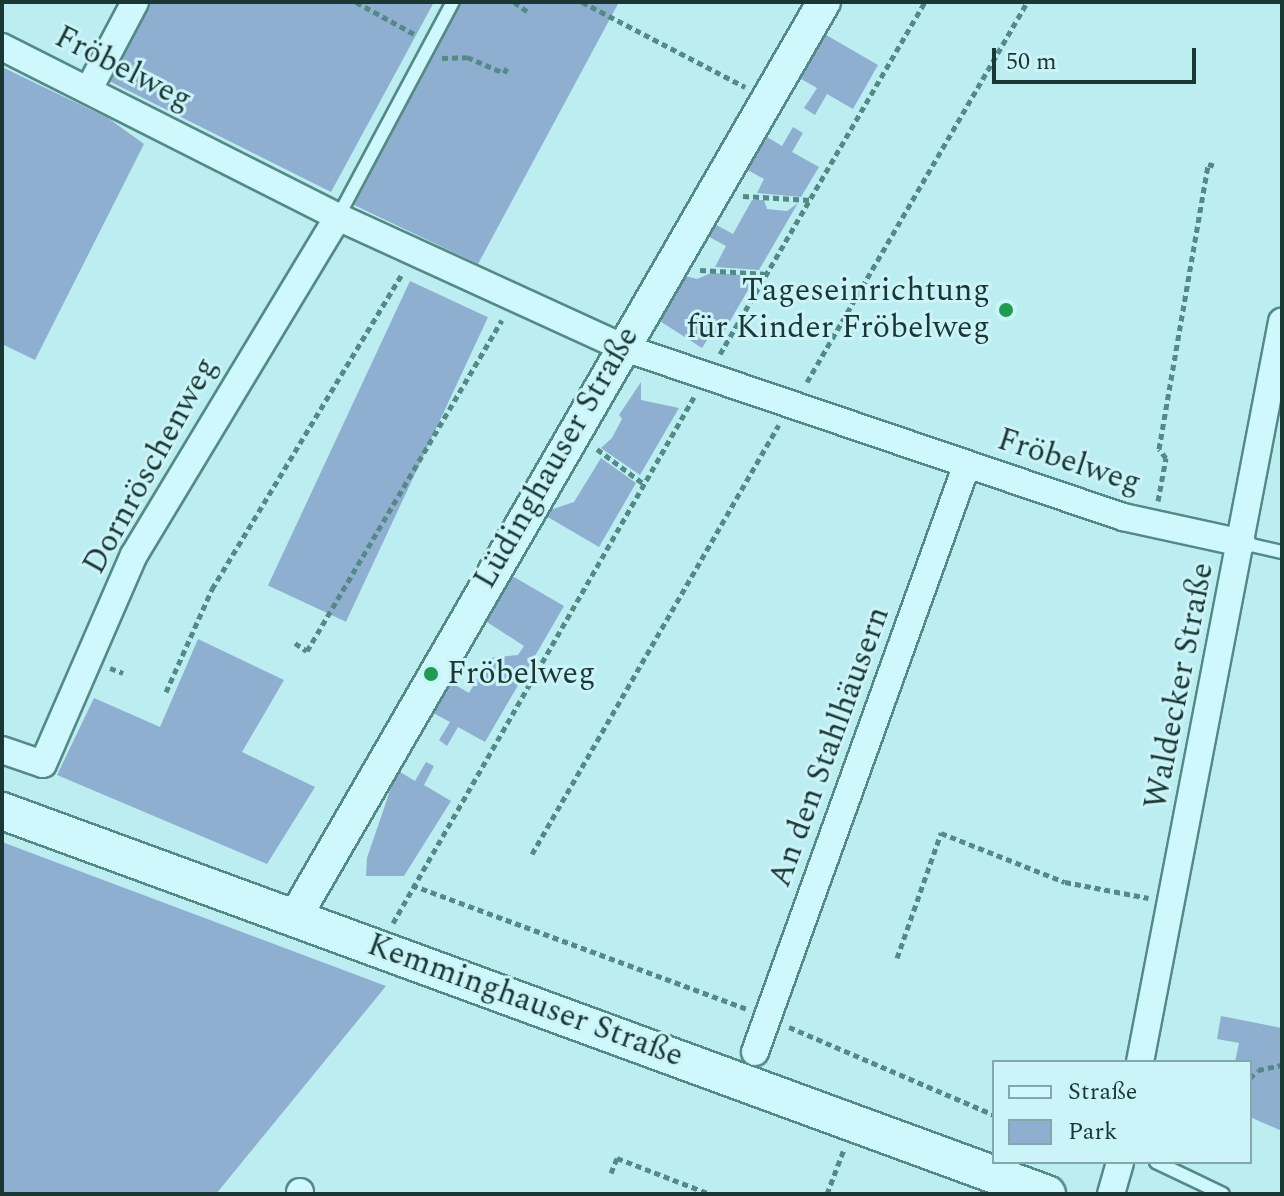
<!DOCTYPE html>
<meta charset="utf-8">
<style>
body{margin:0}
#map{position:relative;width:1284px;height:1196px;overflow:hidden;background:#bbedf1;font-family:Spectral,serif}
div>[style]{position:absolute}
.green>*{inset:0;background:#8fafd0;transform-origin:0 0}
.path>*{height:5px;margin-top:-2.5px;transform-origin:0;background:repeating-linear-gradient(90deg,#548a85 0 6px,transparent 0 10px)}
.roads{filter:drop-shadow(2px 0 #548a85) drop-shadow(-2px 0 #548a85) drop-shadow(0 2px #548a85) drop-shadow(0 -2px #548a85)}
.service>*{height:12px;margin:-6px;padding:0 6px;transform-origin:6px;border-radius:6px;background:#cff8fc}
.minor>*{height:26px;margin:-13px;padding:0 13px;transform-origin:13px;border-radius:13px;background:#cff8fc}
.tertiary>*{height:32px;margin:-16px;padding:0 16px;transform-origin:16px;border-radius:16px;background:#cff8fc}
.secondary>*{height:36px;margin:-18px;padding:0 18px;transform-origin:18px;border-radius:18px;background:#cff8fc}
.dots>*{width:22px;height:22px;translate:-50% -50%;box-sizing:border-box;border:4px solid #cbf4f8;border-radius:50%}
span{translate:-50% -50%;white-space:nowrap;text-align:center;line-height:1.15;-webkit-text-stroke:6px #cbf4f8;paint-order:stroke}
.street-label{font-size:32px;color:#1a3733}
.poi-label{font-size:32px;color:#1a3733}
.right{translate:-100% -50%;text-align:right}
.left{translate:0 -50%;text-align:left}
.frame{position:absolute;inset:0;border:4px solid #1a3733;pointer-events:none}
.legend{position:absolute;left:992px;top:1060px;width:260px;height:104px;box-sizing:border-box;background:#cbf4f8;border:2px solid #84a8a9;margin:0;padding:10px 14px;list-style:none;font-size:24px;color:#1a3733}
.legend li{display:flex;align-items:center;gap:16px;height:40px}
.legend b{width:40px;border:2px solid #84a8a9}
.scale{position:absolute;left:992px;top:48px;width:204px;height:36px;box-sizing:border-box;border:4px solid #1a3733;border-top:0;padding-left:10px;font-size:24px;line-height:28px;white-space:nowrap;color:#1a3733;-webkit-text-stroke:6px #cbf4f8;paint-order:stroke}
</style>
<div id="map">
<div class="green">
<div style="clip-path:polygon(138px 2px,434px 2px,331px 192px,97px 75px)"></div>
<div style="clip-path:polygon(461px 2px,619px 2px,478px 264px,354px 205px)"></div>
<div style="clip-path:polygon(821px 32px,878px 65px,853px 109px,827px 94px,815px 115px,804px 108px,817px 88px,796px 76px)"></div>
<div style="clip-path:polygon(2px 67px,108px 118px,144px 144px,35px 360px,2px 344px)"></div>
<div style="clip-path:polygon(793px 127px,803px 133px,792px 152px,819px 167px,801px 197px,757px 193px,764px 179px,742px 167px,762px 134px,782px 146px)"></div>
<div style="clip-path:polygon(752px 200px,764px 200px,767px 209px,787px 211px,798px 203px,759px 270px,715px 267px,726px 246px,704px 234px,711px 222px,733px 234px)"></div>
<div style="clip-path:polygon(711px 273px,756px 276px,721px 337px,712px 332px,702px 348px,655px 318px,681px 275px,697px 279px)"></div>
<div style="left:410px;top:281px;width:86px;height:336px;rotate:25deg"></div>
<div style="clip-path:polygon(641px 382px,641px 400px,679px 408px,640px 475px,601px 448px,612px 438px,622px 419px,619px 415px)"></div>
<div style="clip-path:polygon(601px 458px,636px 483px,599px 547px,541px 513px,574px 502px)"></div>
<div style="clip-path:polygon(507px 573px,564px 606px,485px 742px,458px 727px,447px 746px,439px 740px,450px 722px,426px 709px,445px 679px,469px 693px,490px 658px,518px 655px,524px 646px,487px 622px,481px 630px,476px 627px)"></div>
<div style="clip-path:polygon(198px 639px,284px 680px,242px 752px,315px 787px,267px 864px,57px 775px,94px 698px,160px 727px)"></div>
<div style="clip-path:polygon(426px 762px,434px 766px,424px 785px,451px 801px,404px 876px,366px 876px,367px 858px,397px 770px,415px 781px)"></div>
<div style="clip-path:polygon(2px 842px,386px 986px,216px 1194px,2px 1194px)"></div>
<div style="clip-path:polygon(1221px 1016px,1282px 1028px,1282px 1131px,1250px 1117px,1250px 1062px,1235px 1062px,1239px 1043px,1217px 1039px)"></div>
</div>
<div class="path">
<div style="left:356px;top:2px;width:68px;rotate:28.8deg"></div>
<div style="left:514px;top:2px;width:16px;rotate:35deg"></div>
<div style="left:582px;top:2px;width:184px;rotate:27.5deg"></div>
<div style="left:442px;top:58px;width:25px;rotate:-2deg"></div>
<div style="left:467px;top:57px;width:40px;rotate:23.4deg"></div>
<div style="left:504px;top:73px;width:6px;rotate:-59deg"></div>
<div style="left:743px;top:196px;width:67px;rotate:3.4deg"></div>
<div style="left:700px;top:270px;width:67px;rotate:3.4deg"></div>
<div style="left:720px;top:354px;width:407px;rotate:-59.8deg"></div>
<div style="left:807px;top:382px;width:439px;rotate:-59.9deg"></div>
<div style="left:597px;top:449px;width:59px;rotate:36.7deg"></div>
<div style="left:1158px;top:501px;width:44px;rotate:-79.5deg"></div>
<div style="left:1166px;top:458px;width:11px;rotate:-128deg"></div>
<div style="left:1159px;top:449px;width:289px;rotate:-80.2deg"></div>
<div style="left:1208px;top:164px;width:7px;rotate:16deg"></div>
<div style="left:295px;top:643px;width:14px;rotate:34deg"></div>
<div style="left:307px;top:651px;width:384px;rotate:-59.5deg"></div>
<div style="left:110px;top:668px;width:14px;rotate:21deg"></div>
<div style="left:166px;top:692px;width:113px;rotate:-65.9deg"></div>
<div style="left:212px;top:589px;width:368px;rotate:-58.9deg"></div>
<div style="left:532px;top:854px;width:495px;rotate:-60.1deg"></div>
<div style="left:412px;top:885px;width:357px;rotate:20.3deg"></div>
<div style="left:393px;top:923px;width:606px;rotate:-60.22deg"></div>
<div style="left:897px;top:958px;width:133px;rotate:-70.6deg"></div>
<div style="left:941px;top:833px;width:133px;rotate:21.6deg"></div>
<div style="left:1065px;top:882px;width:85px;rotate:10.9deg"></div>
<div style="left:789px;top:1027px;width:223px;rotate:23.2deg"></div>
<div style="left:1250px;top:1078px;width:11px;rotate:-45deg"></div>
<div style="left:1258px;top:1070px;width:25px;rotate:-12deg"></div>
<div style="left:611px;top:1173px;width:16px;rotate:-68deg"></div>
<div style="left:617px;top:1158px;width:100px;rotate:21.2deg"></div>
<div style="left:827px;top:1194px;width:48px;rotate:-69.3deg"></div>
</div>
<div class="roads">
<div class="service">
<div style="left:338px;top:217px;width:244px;rotate:-61.9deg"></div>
<div style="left:1242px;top:543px;width:41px;rotate:12.7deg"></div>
<div style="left:1156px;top:1162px;width:74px;rotate:25.5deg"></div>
</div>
<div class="minor">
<div style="left:2px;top:47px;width:377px;rotate:26.8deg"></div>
<div style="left:338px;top:217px;width:312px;rotate:24.6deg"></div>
<div style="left:622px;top:347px;width:529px;rotate:18.74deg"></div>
<div style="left:1123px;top:517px;width:122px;rotate:12.3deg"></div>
<div style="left:89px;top:89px;width:98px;rotate:-62.1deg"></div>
<div style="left:2px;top:750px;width:43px;rotate:18.9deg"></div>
<div style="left:43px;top:764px;width:228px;rotate:-66.5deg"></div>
<div style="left:134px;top:555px;width:395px;rotate:-58.9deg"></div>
<div style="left:755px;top:1052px;width:625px;rotate:-70.17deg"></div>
<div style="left:1140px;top:1062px;width:754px;rotate:-79.14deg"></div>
<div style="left:300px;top:1194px;width:2px;rotate:-90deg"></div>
<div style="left:1111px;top:1194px;width:33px;rotate:-74deg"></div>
</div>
<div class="tertiary">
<div style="left:295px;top:917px;width:1057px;rotate:-59.97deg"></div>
</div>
<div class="secondary">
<div style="left:2px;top:811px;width:1113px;rotate:20.13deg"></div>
</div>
</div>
<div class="dots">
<div style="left:1006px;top:310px;background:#1f9d4e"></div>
<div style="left:431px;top:674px;background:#1f9d4e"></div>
</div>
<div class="street-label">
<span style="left:123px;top:69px;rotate:27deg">Fröbelweg</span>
<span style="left:557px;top:458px;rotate:-60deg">Lüdinghauser Straße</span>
<span style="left:1069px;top:462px;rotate:18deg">Fröbelweg</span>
<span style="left:151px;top:466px;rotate:-61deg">Dornröschenweg</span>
<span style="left:1180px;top:686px;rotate:-79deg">Waldecker Straße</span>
<span style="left:830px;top:747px;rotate:-70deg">An den Stahlhäusern</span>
<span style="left:525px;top:1001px;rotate:20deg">Kemminghauser Straße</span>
</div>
<div class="poi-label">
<span class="right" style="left:990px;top:310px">Tageseinrichtung<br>für Kinder Fröbelweg</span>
<span class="left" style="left:447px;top:674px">Fröbelweg</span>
</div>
<div class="frame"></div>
<ul class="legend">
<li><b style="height:10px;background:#cff8fc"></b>Straße</li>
<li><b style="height:22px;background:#8fafd0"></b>Park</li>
</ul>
<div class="scale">50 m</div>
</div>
